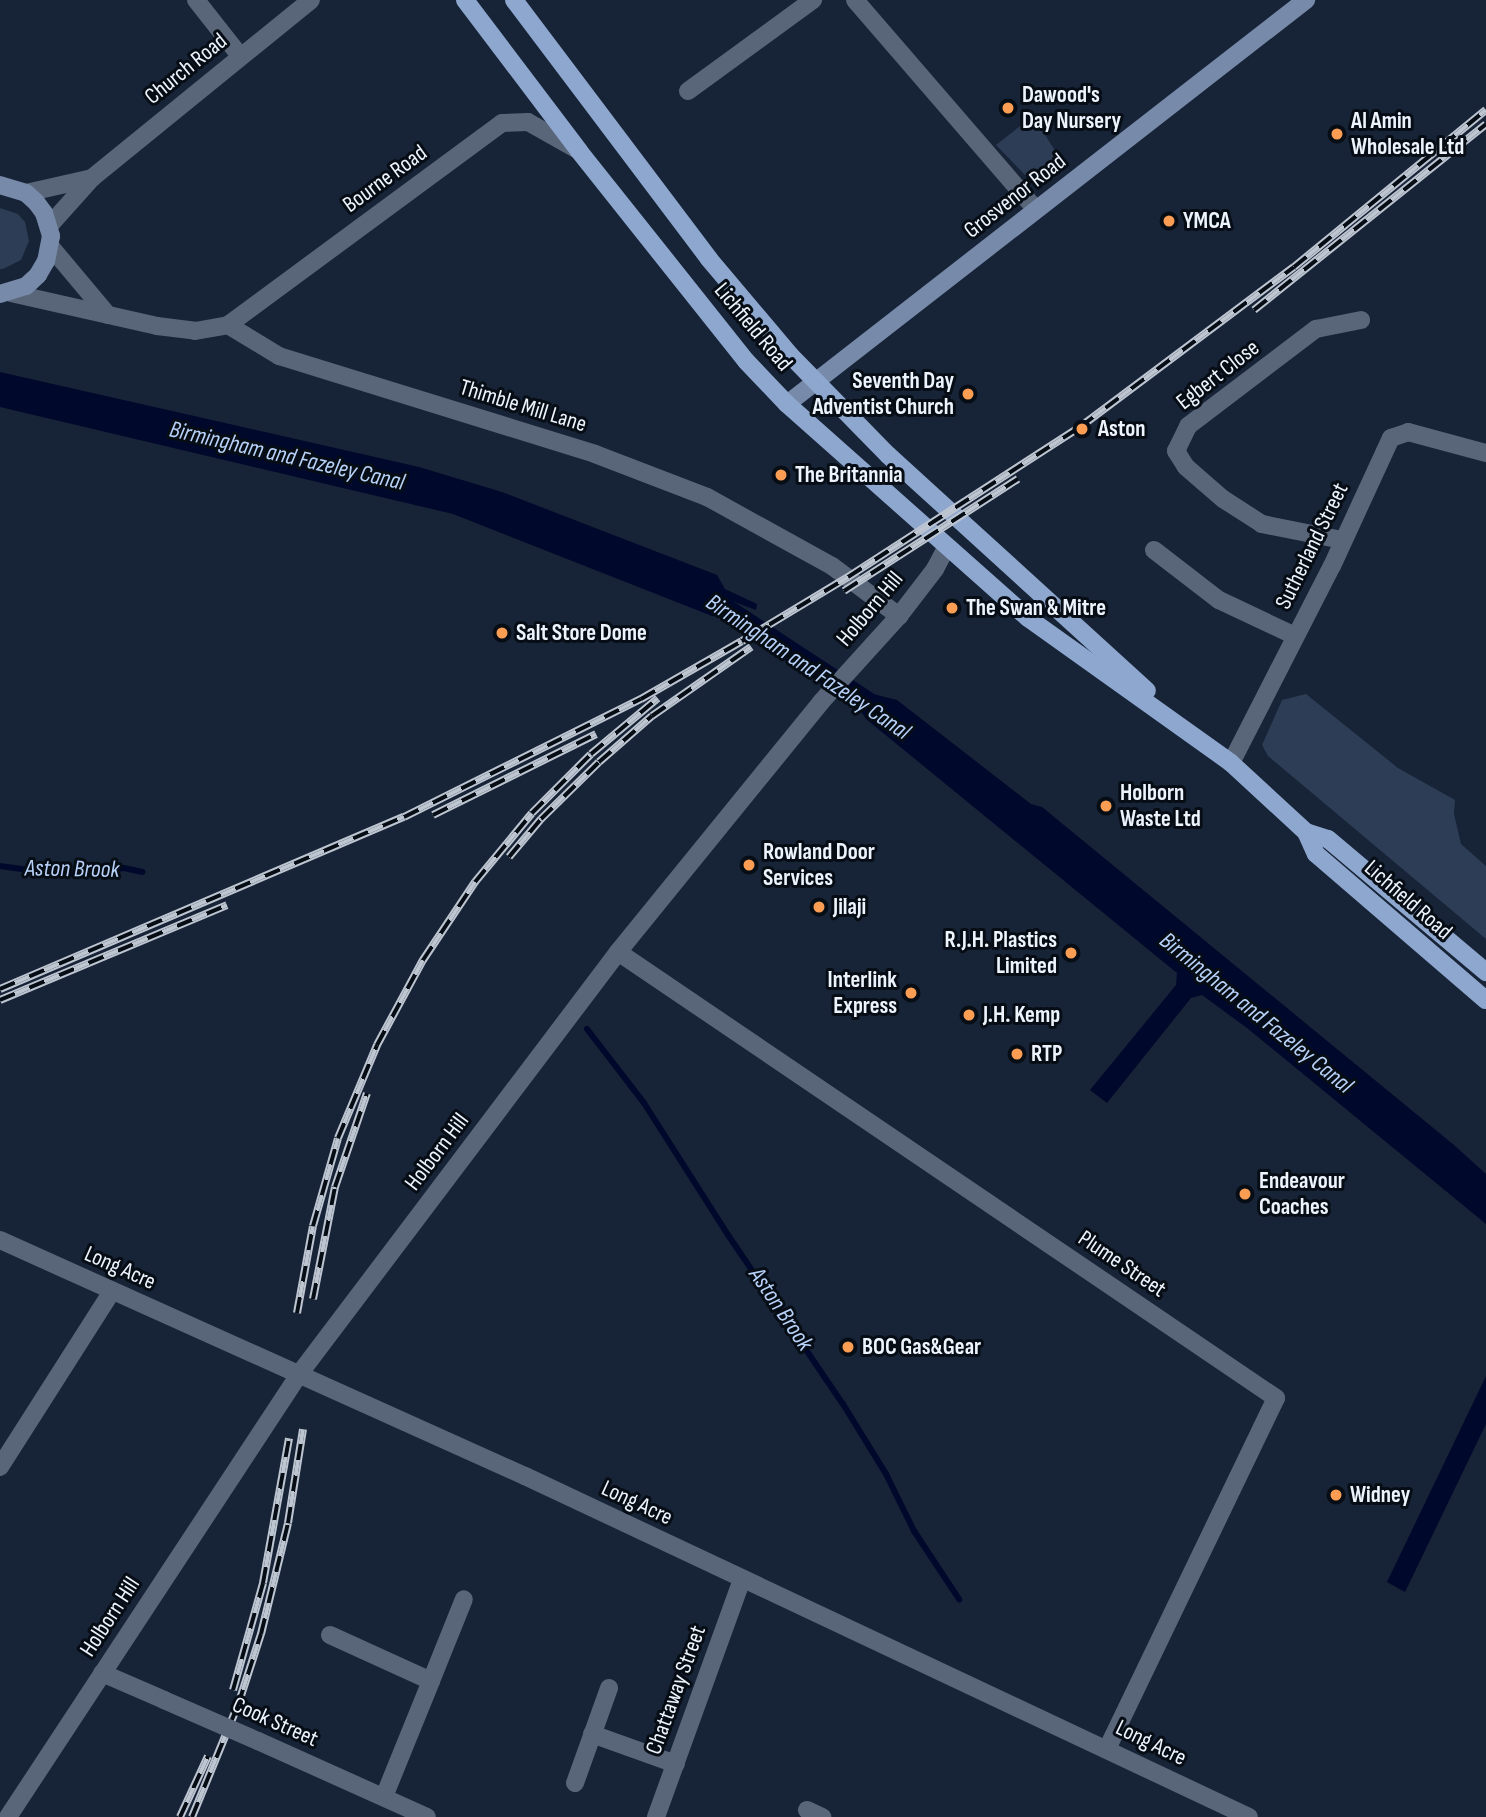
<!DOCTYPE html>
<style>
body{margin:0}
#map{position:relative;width:1486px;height:1817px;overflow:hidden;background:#172336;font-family:"Sofia Sans Condensed",sans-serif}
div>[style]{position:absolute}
.green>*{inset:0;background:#2d3d56}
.water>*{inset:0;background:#00092c}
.stream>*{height:6px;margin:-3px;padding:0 3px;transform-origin:3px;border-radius:3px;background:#00092c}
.canal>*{height:21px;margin:-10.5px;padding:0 10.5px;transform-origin:10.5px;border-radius:10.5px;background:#00092c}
.minor>*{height:18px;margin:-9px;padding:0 9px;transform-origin:9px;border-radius:9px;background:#596578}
.tertiary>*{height:18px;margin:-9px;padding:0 9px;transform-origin:9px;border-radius:9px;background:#596578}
.secondary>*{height:18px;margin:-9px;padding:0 9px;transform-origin:9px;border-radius:9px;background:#778aa9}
.primary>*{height:18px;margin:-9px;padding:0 9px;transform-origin:9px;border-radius:9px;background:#8ea7ce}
.rail>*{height:8px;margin-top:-4px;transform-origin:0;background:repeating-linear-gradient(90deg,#070d15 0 16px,#bdc5d1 0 32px);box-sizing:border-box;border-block:2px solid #bdc5d1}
.minor-bridge>*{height:18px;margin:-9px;padding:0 9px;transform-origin:9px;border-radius:9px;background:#596578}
.dots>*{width:19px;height:19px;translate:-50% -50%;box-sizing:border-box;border:4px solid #070d15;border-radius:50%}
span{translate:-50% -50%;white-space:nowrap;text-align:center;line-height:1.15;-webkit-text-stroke:6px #070d15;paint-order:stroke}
.street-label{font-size:23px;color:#edf4fe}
.poi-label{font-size:23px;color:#edf4fe;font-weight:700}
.left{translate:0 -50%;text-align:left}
.right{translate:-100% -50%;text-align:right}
.water-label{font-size:24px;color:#b7d1f9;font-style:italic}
</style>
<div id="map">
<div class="green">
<div style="clip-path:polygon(1033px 116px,1061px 160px,1035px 176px,1027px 177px,996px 145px)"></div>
<div style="clip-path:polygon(0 208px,18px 214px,25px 222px,29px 241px,21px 260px,3px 269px,0 269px)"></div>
<div style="clip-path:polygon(1306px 694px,1398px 768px,1455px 800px,1454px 814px,1461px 844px,1486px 866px,1486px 939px,1268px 756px,1262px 745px,1282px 700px)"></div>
</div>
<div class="water">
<div style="clip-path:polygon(0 372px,419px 467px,502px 492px,717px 575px,725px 589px,757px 604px,756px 610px,732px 601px,743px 619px,712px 616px,453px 514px,0 407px)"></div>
<div style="clip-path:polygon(857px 690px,897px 700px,1031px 804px,1042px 807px,1454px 1145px,1486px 1174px,1486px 1224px,1247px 1028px,1202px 995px,1191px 998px,1107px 1103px,1090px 1090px,1176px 985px,1177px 973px,866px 719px,851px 696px)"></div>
<div style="clip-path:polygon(1486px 1376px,1486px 1424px,1405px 1592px,1387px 1582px)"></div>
</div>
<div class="stream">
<div style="left:0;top:866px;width:50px;rotate:8deg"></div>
<div style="left:50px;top:873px;width:29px;rotate:2deg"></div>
<div style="left:79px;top:874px;width:45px;rotate:-7.6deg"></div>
<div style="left:124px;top:868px;width:19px;rotate:12deg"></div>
<div style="left:587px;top:1029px;width:93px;rotate:52.4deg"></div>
<div style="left:644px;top:1103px;width:156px;rotate:57.5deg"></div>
<div style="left:728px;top:1235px;width:204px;rotate:55.8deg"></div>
<div style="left:843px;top:1404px;width:82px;rotate:58.4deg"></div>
<div style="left:886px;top:1474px;width:64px;rotate:63.8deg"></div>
<div style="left:914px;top:1531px;width:82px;rotate:56.5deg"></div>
</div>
<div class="canal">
<div style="left:720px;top:605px;width:188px;rotate:33.3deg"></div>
</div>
<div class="minor">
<div style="left:196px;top:0;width:71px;rotate:51.8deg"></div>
<div style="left:855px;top:0;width:277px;rotate:49.2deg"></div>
<div style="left:688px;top:91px;width:155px;rotate:-36.1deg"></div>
<div style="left:26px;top:193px;width:68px;rotate:-12.8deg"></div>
<div style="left:49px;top:226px;width:64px;rotate:-48.1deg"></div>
<div style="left:92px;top:178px;width:282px;rotate:-39.1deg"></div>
<div style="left:50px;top:246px;width:90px;rotate:50deg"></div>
<div style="left:11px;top:293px;width:150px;rotate:12.7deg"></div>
<div style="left:157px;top:326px;width:38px;rotate:7deg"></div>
<div style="left:195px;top:331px;width:34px;rotate:-10deg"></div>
<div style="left:228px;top:325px;width:60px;rotate:31.3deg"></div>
<div style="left:279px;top:356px;width:331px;rotate:17.2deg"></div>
<div style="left:595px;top:454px;width:120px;rotate:21deg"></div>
<div style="left:707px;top:497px;width:143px;rotate:28.9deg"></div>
<div style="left:832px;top:566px;width:84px;rotate:36.7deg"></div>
<div style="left:228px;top:325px;width:340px;rotate:-36.4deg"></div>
<div style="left:502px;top:123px;width:26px;rotate:-2deg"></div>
<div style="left:528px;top:122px;width:55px;rotate:29.4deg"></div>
<div style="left:1342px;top:540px;width:82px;rotate:-168.7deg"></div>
<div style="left:1262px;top:524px;width:46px;rotate:-147.3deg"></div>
<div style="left:1223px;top:499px;width:49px;rotate:-139.1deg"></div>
<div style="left:1186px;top:467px;width:19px;rotate:-122deg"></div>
<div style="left:1176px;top:451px;width:28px;rotate:-64deg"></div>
<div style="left:1188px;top:426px;width:161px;rotate:-37.2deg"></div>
<div style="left:1316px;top:329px;width:46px;rotate:-11.3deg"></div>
<div style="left:1154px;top:550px;width:82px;rotate:37.6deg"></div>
<div style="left:1219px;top:600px;width:84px;rotate:25.3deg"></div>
<div style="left:1231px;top:763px;width:221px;rotate:-62.9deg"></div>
<div style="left:1332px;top:566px;width:141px;rotate:-65.3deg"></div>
<div style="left:1391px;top:438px;width:18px;rotate:-19deg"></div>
<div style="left:1408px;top:432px;width:81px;rotate:15.1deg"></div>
<div style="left:618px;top:952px;width:795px;rotate:34.13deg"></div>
<div style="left:1276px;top:1398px;width:390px;rotate:115.7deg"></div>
<div style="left:0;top:1467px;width:209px;rotate:-57.5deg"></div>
<div style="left:330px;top:1635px;width:111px;rotate:24.5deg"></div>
<div style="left:431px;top:1681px;width:125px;rotate:112.1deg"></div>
<div style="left:102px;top:1673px;width:68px;rotate:23.5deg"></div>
<div style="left:431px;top:1681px;width:88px;rotate:-68.1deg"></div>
<div style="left:592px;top:1734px;width:89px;rotate:19.7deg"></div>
<div style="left:258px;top:1741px;width:185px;rotate:24.2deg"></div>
<div style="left:575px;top:1783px;width:101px;rotate:-70.3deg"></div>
<div style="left:807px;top:1810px;width:17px;rotate:25deg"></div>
<div style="left:8px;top:1817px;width:531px;rotate:-56.67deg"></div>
<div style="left:300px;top:1373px;width:528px;rotate:-52.93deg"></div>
<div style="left:618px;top:952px;width:322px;rotate:-50.9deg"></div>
<div style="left:821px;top:702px;width:116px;rotate:-47.8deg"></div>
<div style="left:899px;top:616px;width:59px;rotate:-52.5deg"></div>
<div style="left:935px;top:569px;width:24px;rotate:-62deg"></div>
<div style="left:656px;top:1817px;width:252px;rotate:-70.1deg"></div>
</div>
<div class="tertiary">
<div style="left:0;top:1240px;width:576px;rotate:24.21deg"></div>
<div style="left:525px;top:1476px;width:800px;rotate:25.22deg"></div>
</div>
<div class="secondary">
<div style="left:0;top:185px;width:27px;rotate:17deg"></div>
<div style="left:26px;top:193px;width:13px;rotate:42deg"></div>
<div style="left:36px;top:202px;width:14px;rotate:54deg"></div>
<div style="left:44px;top:213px;width:24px;rotate:73deg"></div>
<div style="left:51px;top:236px;width:25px;rotate:101deg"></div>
<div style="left:46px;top:261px;width:16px;rotate:120deg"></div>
<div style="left:38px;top:275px;width:16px;rotate:137deg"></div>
<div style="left:26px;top:286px;width:27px;rotate:163deg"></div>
<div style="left:787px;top:404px;width:658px;rotate:-37.9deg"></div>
</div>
<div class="primary">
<div style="left:465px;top:0;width:189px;rotate:52.9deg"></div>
<div style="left:579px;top:151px;width:268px;rotate:51.5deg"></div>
<div style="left:746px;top:361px;width:59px;rotate:46.4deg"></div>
<div style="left:787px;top:404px;width:322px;rotate:41.6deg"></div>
<div style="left:1028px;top:618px;width:249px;rotate:35.5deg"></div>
<div style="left:1231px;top:763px;width:102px;rotate:42.6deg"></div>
<div style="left:1306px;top:832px;width:24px;rotate:66deg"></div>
<div style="left:1316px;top:854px;width:224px;rotate:40.7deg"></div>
<div style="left:514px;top:0;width:324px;rotate:53deg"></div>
<div style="left:709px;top:259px;width:126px;rotate:49.8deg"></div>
<div style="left:790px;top:355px;width:140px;rotate:45.6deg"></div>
<div style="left:888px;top:455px;width:350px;rotate:42.3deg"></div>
<div style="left:1306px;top:832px;width:23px;rotate:18deg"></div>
<div style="left:1328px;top:839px;width:207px;rotate:40.1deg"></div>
</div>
<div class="rail">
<div style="left:1254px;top:310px;width:297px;rotate:-38.7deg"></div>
<div style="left:844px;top:591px;width:207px;rotate:-32.8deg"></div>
<div style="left:433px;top:815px;width:182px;rotate:-26.4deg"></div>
<div style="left:509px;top:857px;width:50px;rotate:-49.9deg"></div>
<div style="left:541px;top:819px;width:81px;rotate:-44.5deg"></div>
<div style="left:599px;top:762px;width:70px;rotate:-41deg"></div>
<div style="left:652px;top:716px;width:121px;rotate:-34.9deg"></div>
<div style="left:0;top:989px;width:439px;rotate:-23.1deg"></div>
<div style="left:404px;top:817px;width:265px;rotate:-26.5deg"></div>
<div style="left:641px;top:699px;width:116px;rotate:-29.9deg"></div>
<div style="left:742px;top:641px;width:124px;rotate:-31.1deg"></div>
<div style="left:848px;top:577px;width:276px;rotate:-32.9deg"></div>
<div style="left:1080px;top:427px;width:267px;rotate:-36.8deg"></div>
<div style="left:1294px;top:267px;width:248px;rotate:-39.3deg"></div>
<div style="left:0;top:1000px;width:246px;rotate:-22.7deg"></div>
<div style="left:313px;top:1299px;width:114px;rotate:-78.9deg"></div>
<div style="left:335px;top:1187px;width:99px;rotate:-71.2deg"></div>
<div style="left:297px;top:1313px;width:88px;rotate:-79.6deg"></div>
<div style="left:313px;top:1226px;width:91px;rotate:-74.1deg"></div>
<div style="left:338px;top:1138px;width:101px;rotate:-67.2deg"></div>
<div style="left:377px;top:1045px;width:97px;rotate:-61.6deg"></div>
<div style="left:423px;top:960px;width:94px;rotate:-56.3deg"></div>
<div style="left:475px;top:882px;width:89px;rotate:-50.4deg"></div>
<div style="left:532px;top:813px;width:83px;rotate:-45deg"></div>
<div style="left:591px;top:754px;width:87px;rotate:-39.9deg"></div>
<div style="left:233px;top:1690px;width:111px;rotate:-74.3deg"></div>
<div style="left:263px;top:1583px;width:147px;rotate:-79.8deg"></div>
<div style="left:180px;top:1817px;width:67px;rotate:-65.3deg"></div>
<div style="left:192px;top:1817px;width:121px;rotate:-67.7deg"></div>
<div style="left:238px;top:1705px;width:75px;rotate:-72.1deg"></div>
<div style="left:261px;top:1634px;width:114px;rotate:-76.3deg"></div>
<div style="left:288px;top:1523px;width:95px;rotate:-80.9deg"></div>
</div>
<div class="minor-bridge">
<div style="left:164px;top:1700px;width:103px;rotate:23.6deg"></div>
</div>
<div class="dots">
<div style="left:1008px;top:108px;background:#fc9d54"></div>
<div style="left:1337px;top:134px;background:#fc9d54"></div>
<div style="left:1169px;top:221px;background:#fc9d54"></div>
<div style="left:968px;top:394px;background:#fc9d54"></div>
<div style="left:1082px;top:429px;background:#fc9d54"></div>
<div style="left:781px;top:475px;background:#fc9d54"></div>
<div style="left:952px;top:608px;background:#fc9d54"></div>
<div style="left:502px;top:633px;background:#fc9d54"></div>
<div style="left:1106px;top:806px;background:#fc9d54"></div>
<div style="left:749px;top:865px;background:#fc9d54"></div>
<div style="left:819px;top:907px;background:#fc9d54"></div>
<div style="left:1071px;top:953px;background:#fc9d54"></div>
<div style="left:911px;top:993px;background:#fc9d54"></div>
<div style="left:969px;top:1015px;background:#fc9d54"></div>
<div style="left:1017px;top:1054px;background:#fc9d54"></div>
<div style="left:1245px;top:1194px;background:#fc9d54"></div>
<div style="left:848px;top:1347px;background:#fc9d54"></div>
<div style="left:1336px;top:1495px;background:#fc9d54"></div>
</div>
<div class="street-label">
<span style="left:186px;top:69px;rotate:-39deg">Church Road</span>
<span style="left:385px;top:179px;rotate:-36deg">Bourne Road</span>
<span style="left:1015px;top:196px;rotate:-38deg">Grosvenor Road</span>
<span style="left:753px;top:327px;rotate:50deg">Lichfield Road</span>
<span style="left:1218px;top:375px;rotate:-38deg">Egbert Close</span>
<span style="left:523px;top:406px;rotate:17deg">Thimble Mill Lane</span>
<span style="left:1312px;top:546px;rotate:-64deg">Sutherland Street</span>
<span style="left:870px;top:609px;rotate:-50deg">Holborn Hill</span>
<span style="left:1408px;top:900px;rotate:41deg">Lichfield Road</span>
<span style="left:437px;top:1152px;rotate:-53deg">Holborn Hill</span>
<span style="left:1122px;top:1264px;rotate:34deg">Plume Street</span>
<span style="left:120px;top:1268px;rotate:24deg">Long Acre</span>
<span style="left:637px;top:1503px;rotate:25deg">Long Acre</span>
<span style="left:110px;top:1617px;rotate:-57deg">Holborn Hill</span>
<span style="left:676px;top:1690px;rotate:-70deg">Chattaway Street</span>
<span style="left:275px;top:1722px;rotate:24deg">Cook Street</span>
<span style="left:1151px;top:1743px;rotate:26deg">Long Acre</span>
</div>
<div class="poi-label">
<span class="left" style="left:1022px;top:108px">Dawood's<br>Day Nursery</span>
<span class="left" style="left:1351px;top:134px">Al Amin<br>Wholesale Ltd</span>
<span class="left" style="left:1183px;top:221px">YMCA</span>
<span class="right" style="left:954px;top:394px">Seventh Day<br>Adventist Church</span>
<span class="left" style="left:1098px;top:429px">Aston</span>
<span class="left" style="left:795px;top:475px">The Britannia</span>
<span class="left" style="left:966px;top:608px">The Swan &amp; Mitre</span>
<span class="left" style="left:516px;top:633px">Salt Store Dome</span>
<span class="left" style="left:1120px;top:806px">Holborn<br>Waste Ltd</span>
<span class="left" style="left:763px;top:865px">Rowland Door<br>Services</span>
<span class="left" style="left:833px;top:907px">Jilaji</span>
<span class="right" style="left:1057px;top:953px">R.J.H. Plastics<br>Limited</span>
<span class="right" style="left:897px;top:993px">Interlink<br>Express</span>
<span class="left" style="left:983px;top:1015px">J.H. Kemp</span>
<span class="left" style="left:1031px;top:1054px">RTP</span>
<span class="left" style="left:1259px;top:1194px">Endeavour<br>Coaches</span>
<span class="left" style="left:862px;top:1347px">BOC Gas&amp;Gear</span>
<span class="left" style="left:1350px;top:1495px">Widney</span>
</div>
<div class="water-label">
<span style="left:287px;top:456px;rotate:13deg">Birmingham and Fazeley Canal</span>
<span style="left:808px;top:667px;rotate:34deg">Birmingham and Fazeley Canal</span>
<span style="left:72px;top:869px;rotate:1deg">Aston Brook</span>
<span style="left:1256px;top:1013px;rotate:39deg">Birmingham and Fazeley Canal</span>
<span style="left:781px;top:1309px;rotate:56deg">Aston Brook</span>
</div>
</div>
